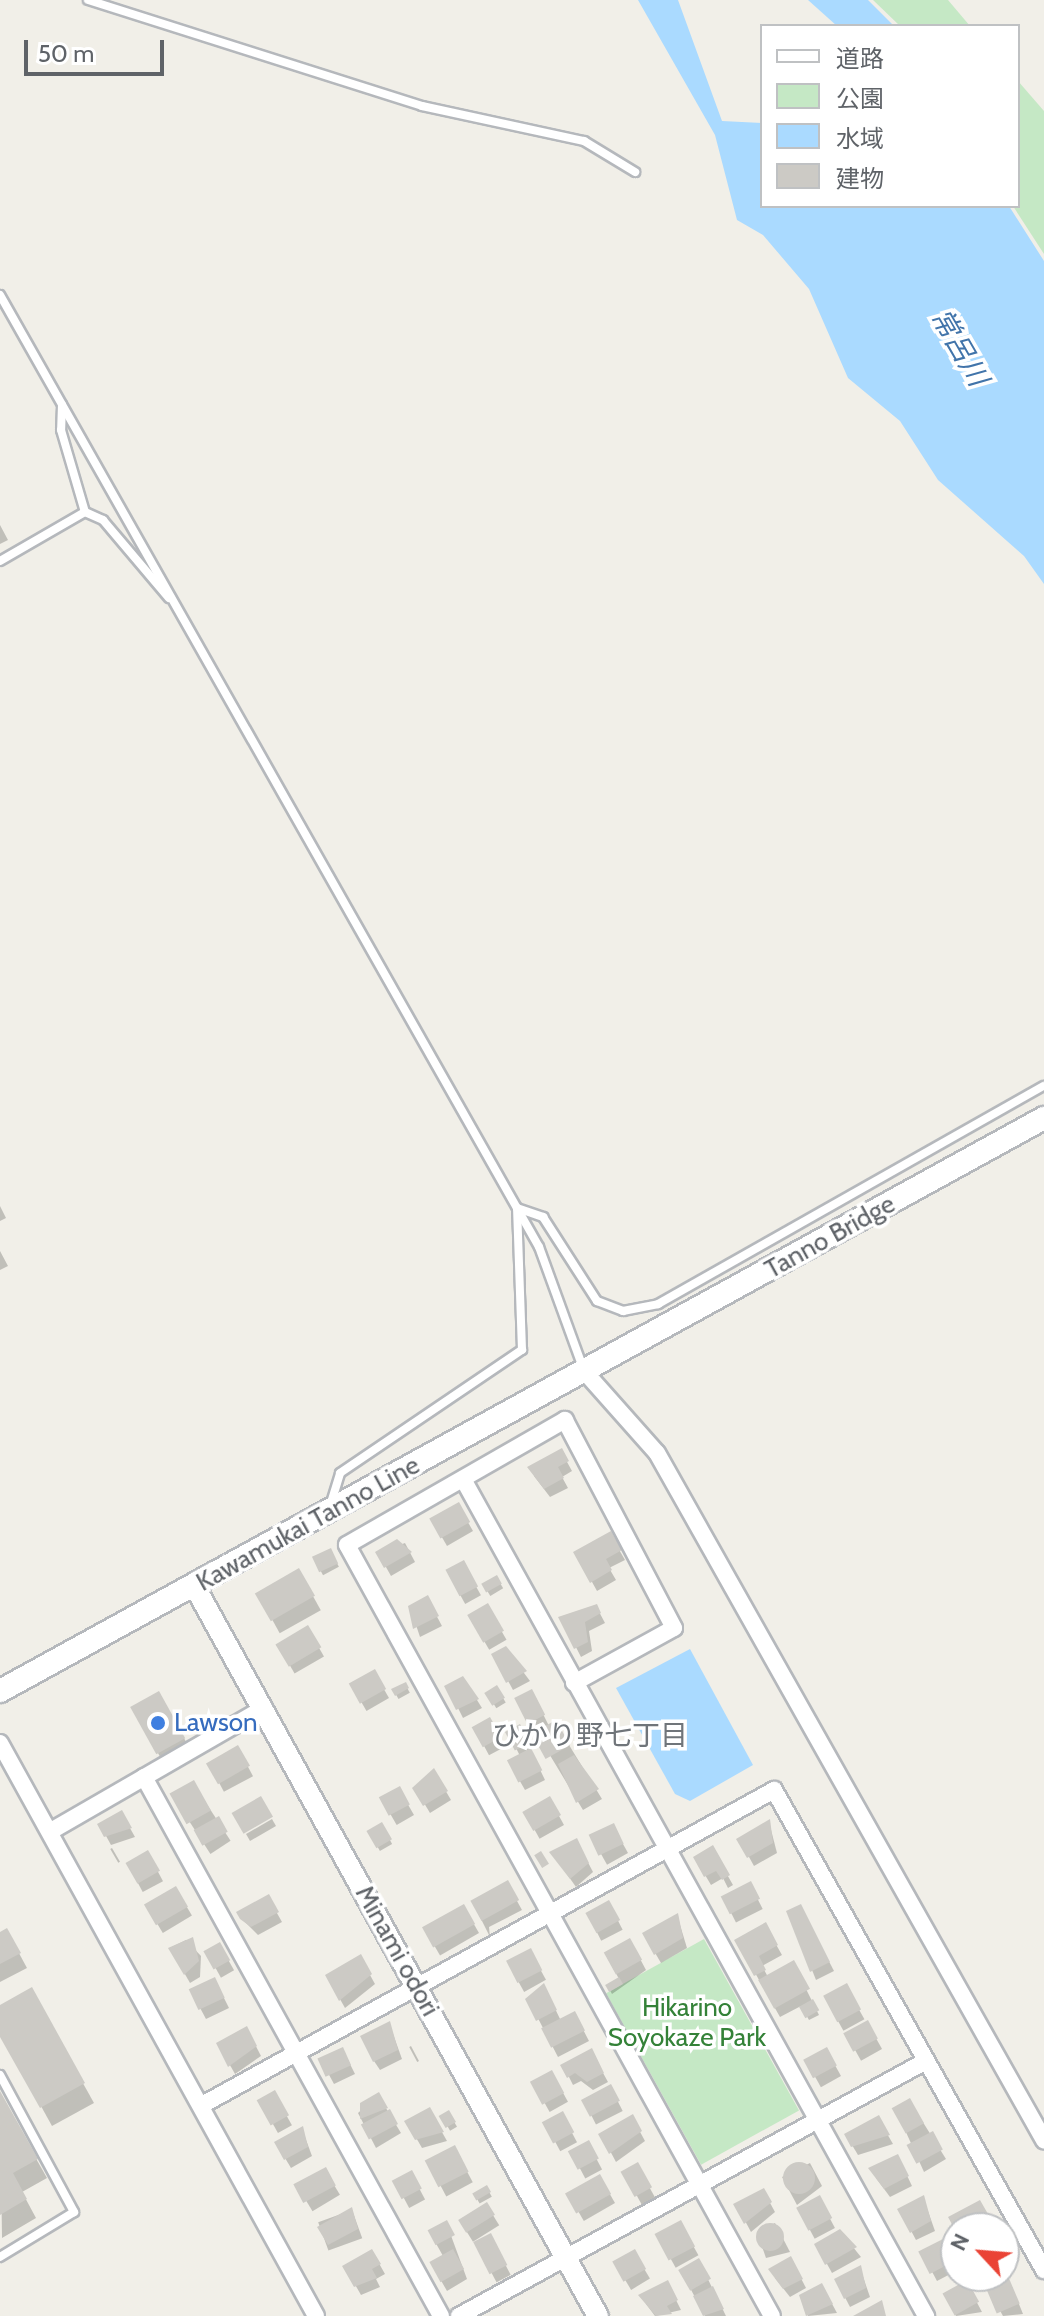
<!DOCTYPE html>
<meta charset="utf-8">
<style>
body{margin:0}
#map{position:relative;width:1044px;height:2316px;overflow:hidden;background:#f1efe8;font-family:Cabin,"Noto Sans JP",sans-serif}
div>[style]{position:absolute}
.green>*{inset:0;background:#c5e8c5;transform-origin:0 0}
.water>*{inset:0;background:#aadaff}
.shadow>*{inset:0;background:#0003;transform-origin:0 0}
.building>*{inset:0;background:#cccac5;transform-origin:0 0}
.round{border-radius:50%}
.roads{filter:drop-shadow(2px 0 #b5b8bc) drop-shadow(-2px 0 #b5b8bc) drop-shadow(0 2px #b5b8bc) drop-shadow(0 -2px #b5b8bc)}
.service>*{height:8px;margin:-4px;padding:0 4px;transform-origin:4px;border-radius:4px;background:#fff}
.minor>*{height:16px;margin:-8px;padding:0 8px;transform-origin:8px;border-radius:8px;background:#fff}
.tertiary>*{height:20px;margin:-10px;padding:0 10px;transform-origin:10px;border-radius:10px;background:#fff}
.secondary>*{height:22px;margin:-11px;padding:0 11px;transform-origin:11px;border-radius:11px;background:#fff}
.dots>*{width:22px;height:22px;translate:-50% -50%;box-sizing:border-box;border:4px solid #fff;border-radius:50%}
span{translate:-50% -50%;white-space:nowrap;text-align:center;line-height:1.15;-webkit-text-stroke:7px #fff;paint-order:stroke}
.street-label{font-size:26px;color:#5f6368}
.shop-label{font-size:26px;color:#366cbe}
.left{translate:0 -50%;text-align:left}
.park-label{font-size:26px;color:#348238}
.water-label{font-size:28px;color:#4174aa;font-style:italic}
.neighbourhood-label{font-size:28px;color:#70757a}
.legend{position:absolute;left:760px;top:24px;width:260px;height:184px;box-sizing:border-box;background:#fff;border:2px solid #bfc1c3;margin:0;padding:10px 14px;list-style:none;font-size:24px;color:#5f6368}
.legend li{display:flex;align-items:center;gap:16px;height:40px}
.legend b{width:40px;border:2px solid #bfc1c3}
.north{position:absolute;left:940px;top:2212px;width:80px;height:80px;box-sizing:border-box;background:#fff;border:2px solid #bfc1c3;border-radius:50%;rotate:296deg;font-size:22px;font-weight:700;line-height:32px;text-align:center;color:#5f6368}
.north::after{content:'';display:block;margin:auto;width:28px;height:36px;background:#ea4335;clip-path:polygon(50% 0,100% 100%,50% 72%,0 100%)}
.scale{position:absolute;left:24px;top:40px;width:140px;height:36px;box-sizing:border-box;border:4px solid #5f6368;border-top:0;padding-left:10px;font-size:24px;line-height:28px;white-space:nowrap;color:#5f6368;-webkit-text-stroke:6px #fff;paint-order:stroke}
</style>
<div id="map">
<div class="green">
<div style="clip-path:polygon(873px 0,948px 0,970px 26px,900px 26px)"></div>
<div style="clip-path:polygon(1018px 81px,1044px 111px,1044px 254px,1013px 206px)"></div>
<div style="left:704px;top:1939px;width:196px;height:112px;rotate:61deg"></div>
</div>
<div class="water">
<div style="clip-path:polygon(638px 0,678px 0,722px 121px,762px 123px,762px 206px,1009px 206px,1044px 261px,1044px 584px,1024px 556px,938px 480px,900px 421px,848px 378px,809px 289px,763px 235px,737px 220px,715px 135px)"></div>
<div style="clip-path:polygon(808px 0,868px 0,894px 26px,837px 26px)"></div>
<div style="clip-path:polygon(690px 1649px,753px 1765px,690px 1801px,675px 1794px,616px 1688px)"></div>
</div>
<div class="shadow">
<div style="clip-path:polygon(0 525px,8px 540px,0 544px)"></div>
<div style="clip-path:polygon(0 1206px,6px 1218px,0 1221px)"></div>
<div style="clip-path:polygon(0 1251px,8px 1266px,0 1270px)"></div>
<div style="clip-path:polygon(561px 1451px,572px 1471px,562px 1477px,568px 1488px,550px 1497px,534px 1476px)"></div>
<div style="left:458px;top:1505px;width:30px;height:30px;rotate:60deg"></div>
<div style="clip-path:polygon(610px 1534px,625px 1560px,609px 1568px,616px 1580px,597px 1591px,576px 1553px)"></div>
<div style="clip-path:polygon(405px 1543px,415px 1562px,391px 1576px,378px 1553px)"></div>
<div style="left:330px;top:1550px;width:19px;height:18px;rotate:62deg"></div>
<div style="left:463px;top:1563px;width:37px;height:18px;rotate:61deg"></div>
<div style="left:299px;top:1571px;width:45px;height:47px;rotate:61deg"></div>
<div style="left:497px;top:1578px;width:12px;height:15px;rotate:59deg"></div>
<div style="clip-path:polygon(427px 1598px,442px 1626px,420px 1637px,410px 1607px)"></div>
<div style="left:487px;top:1606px;width:39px;height:20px;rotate:60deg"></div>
<div style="clip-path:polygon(596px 1606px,605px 1623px,589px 1631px,592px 1651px,581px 1657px,561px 1618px)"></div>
<div style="left:307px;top:1627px;width:34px;height:34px;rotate:60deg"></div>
<div style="clip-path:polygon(506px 1649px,530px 1681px,513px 1690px,494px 1655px)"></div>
<div style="left:374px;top:1672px;width:30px;height:26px;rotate:60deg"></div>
<div style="left:405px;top:1684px;width:10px;height:13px;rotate:61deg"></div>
<div style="clip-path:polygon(447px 1686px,477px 1700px,482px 1708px,463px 1718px)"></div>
<div style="left:497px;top:1688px;width:17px;height:11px;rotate:59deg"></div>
<div style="left:159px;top:1693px;width:68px;height:30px;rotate:61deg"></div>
<div style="clip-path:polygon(516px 1699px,536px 1700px,549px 1726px,555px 1722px,602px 1799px,583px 1810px)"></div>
<div style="left:489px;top:1719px;width:32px;height:17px;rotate:62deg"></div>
<div style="clip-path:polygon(519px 1726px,545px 1780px,525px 1790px,509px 1762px,520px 1756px,508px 1732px)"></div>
<div style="left:238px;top:1748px;width:32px;height:33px;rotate:62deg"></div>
<div style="clip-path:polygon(434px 1771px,451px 1800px,430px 1813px,415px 1788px)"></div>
<div style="left:193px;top:1783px;width:69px;height:24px;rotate:57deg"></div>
<div style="left:399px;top:1789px;width:30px;height:20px;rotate:60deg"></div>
<div style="left:549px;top:1798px;width:31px;height:28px;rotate:61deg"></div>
<div style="clip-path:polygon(121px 1812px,135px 1837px,111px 1845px,100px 1825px)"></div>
<div style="left:272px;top:1819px;width:8px;height:30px;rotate:60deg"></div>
<div style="clip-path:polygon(769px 1822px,777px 1853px,754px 1866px,739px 1839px)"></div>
<div style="left:381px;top:1824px;width:23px;height:14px;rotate:61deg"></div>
<div style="left:613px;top:1826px;width:31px;height:24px;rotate:61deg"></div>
<div style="left:112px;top:1848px;width:16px;height:2px;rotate:60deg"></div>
<div style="clip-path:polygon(712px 1848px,733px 1885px,728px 1888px,723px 1878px,711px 1885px,695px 1858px)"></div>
<div style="clip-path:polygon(581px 1849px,593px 1872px,576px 1887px,552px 1853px)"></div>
<div style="left:148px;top:1853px;width:32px;height:23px;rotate:62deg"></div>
<div style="clip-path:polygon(507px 1883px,522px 1910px,489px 1927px,490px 1937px,472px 1901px)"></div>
<div style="left:750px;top:1884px;width:28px;height:30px;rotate:63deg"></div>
<div style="left:176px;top:1889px;width:31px;height:34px;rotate:59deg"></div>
<div style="clip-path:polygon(268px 1897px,282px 1922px,258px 1935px,244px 1921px)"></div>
<div style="left:609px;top:1903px;width:30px;height:24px;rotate:63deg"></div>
<div style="left:464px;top:1907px;width:30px;height:45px;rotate:60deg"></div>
<div style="clip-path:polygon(789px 1912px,805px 1915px,834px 1971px,816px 1980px)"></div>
<div style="clip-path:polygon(677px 1915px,687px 1948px,661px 1963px,644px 1934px)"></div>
<div style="clip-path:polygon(765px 1925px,782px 1955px,762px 1966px,768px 1977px,793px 1963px,819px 2015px,809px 2020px,801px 2006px,780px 2017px,737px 1941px)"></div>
<div style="clip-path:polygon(7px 1931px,27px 1968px,0 1982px,0 1934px)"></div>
<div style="clip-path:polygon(186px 1940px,201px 1956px,200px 1977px,190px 1983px,170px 1948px)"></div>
<div style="clip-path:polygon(630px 1940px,646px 1970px,612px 1994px,607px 1985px,619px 1979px,605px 1953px)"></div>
<div style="left:220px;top:1945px;width:29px;height:15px;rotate:61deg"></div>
<div style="left:530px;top:1951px;width:33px;height:25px;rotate:61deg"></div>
<div style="clip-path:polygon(360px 1957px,375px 1984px,345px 2008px,327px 1976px)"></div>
<div style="left:846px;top:1986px;width:38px;height:24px;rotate:61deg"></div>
<div style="clip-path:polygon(219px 1988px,229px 2008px,206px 2019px,191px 1991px)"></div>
<div style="clip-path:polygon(31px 1990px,94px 2103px,52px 2126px,0 2032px,0 2007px)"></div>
<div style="clip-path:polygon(548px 1994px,561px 2021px,575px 2014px,589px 2041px,558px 2057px,528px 1999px)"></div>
<div style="left:867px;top:2022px;width:31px;height:24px;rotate:61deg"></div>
<div style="clip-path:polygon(389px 2023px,402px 2059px,380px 2070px,374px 2061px)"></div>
<div style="clip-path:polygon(247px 2029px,261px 2056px,235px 2074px,218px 2044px)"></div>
<div style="left:411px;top:2046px;width:17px;height:2px;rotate:62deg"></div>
<div style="left:826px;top:2049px;width:31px;height:23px;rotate:61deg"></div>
<div style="clip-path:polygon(591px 2051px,608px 2082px,593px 2090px,581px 2081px,573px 2085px,563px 2065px)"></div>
<div style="clip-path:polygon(347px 2058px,355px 2074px,334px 2084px,321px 2060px)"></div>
<div style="left:552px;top:2073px;width:33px;height:21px;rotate:61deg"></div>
<div style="left:610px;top:2086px;width:28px;height:30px;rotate:63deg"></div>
<div style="left:274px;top:2093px;width:37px;height:16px;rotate:61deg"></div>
<div style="clip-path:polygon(0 2095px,47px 2178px,22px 2192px,36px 2218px,2px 2238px)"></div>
<div style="clip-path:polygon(378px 2095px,401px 2133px,376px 2148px,358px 2113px)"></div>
<div style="clip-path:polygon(909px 2100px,946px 2159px,924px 2172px,895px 2108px)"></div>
<div style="clip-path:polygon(429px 2109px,447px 2141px,422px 2148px,407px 2122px)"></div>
<div style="left:449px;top:2113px;width:16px;height:8px;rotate:60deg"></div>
<div style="left:562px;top:2114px;width:32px;height:19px;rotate:62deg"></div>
<div style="clip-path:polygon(632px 2117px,645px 2141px,616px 2162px,601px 2134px)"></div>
<div style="clip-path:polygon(878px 2118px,893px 2144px,858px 2155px,846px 2135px)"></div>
<div style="clip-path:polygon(302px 2129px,312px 2156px,291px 2168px,276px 2143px)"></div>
<div style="left:588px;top:2143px;width:30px;height:19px;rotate:62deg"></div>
<div style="left:454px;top:2147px;width:40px;height:30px;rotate:62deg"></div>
<div style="clip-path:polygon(810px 2163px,822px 2186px,797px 2205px,782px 2177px)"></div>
<div style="left:637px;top:2165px;width:37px;height:15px;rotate:61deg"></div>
<div style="clip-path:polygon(902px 2165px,912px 2186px,890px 2197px,876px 2178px)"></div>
<div style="left:325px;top:2170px;width:29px;height:32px;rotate:59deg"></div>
<div style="left:411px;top:2173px;width:30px;height:18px;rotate:62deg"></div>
<div style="left:600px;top:2177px;width:30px;height:36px;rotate:60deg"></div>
<div style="left:487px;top:2188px;width:10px;height:14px;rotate:61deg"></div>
<div style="clip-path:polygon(763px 2190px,775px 2212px,751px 2232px,736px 2204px)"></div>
<div style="clip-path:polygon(923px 2197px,935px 2231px,916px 2240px,900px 2210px)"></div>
<div style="left:819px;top:2198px;width:34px;height:23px;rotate:62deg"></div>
<div style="clip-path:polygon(979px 2202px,991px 2224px,956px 2228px)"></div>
<div style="left:486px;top:2204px;width:25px;height:31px;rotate:58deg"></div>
<div style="left:352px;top:2210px;width:30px;height:36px;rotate:70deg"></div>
<div style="clip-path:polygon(446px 2222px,467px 2279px,447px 2291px,431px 2263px,443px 2256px,429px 2231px)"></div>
<div style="left:680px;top:2222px;width:38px;height:26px;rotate:61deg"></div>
<div style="clip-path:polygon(775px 2223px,790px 2252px,766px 2258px,757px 2232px)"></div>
<div style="clip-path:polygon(840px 2231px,861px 2257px,832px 2273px,816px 2244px)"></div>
<div style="left:490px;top:2236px;width:44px;height:16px;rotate:62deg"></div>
<div style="clip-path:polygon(944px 2241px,956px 2271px,937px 2281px,922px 2253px)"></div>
<div style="clip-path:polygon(372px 2251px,385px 2274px,376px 2279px,380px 2287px,361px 2295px,345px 2267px)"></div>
<div style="left:634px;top:2252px;width:31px;height:22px;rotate:59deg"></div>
<div style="clip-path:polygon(791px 2259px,806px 2288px,790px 2297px,775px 2278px)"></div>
<div style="clip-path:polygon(699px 2261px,726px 2316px,730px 2316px,705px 2316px,681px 2271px)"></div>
<div style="clip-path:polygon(860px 2268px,870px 2297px,850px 2307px,836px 2280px)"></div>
<div style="clip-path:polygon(985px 2276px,1004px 2276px,989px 2284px)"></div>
<div style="clip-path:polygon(667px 2282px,681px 2310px,655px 2316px,646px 2304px)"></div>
<div style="clip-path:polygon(966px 2282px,982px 2312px,956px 2316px,945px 2294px)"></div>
<div style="clip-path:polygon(822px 2285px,837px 2313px,808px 2316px,801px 2296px)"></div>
<div style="clip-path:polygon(1012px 2287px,1023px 2314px,1003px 2316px,988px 2289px)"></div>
</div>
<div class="building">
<div style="clip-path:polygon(562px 1448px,569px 1461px,558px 1467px,564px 1478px,544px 1489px,527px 1467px)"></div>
<div style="left:459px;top:1502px;width:23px;height:34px;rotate:61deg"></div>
<div style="clip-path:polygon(611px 1531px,622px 1550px,606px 1559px,612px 1570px,590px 1583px,573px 1552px)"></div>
<div style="clip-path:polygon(397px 1539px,412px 1552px,384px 1568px,375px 1552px)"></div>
<div style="left:331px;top:1548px;width:17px;height:21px;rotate:65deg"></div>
<div style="left:464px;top:1560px;width:30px;height:21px;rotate:62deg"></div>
<div style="left:299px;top:1568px;width:32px;height:51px;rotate:60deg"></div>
<div style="left:497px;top:1575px;width:10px;height:18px;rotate:61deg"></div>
<div style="clip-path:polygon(428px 1595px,439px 1616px,413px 1629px,408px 1606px)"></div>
<div style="left:488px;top:1603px;width:32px;height:24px;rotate:60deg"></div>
<div style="clip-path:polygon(597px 1604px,601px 1613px,585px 1622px,588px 1642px,574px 1649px,558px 1617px)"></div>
<div style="left:308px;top:1625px;width:26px;height:38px;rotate:59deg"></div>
<div style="clip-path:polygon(506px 1646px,527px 1671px,506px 1683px,491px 1654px)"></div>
<div style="left:375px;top:1669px;width:23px;height:30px;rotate:61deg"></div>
<div style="clip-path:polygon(463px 1676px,479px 1699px,456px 1710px,444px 1686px)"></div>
<div style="clip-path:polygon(406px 1682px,409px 1688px,395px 1696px,391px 1689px)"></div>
<div style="left:497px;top:1685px;width:15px;height:15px;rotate:58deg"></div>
<div style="left:532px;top:1689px;width:29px;height:20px;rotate:63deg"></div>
<div style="left:159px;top:1691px;width:54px;height:33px;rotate:61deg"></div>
<div style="left:490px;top:1717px;width:23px;height:21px;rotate:61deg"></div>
<div style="left:556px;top:1720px;width:29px;height:28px;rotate:61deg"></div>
<div style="left:520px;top:1724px;width:21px;height:17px;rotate:62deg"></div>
<div style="left:238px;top:1745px;width:24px;height:37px;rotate:60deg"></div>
<div style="left:531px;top:1748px;width:25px;height:27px;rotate:63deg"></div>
<div style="clip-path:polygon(574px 1755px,599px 1789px,576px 1803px,558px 1764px)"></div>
<div style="clip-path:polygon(434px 1768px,448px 1791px,423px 1806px,412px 1788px)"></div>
<div style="left:194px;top:1780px;width:35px;height:28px;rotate:61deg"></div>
<div style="left:400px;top:1786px;width:21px;height:24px;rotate:62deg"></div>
<div style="left:261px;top:1796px;width:24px;height:34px;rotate:60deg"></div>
<div style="left:550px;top:1796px;width:22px;height:32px;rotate:60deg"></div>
<div style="clip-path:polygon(122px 1810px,132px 1828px,104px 1837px,97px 1824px)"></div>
<div style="left:219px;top:1816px;width:18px;height:29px;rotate:61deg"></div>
<div style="clip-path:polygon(770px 1819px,773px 1843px,747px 1858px,736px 1839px)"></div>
<div style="left:382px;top:1822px;width:20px;height:18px;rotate:60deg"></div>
<div style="left:614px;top:1823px;width:23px;height:28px;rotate:65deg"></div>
<div style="clip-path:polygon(577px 1838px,589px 1863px,570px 1879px,549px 1852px)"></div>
<div style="clip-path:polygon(713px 1845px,730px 1875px,722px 1880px,716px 1871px,704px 1877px,693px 1857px)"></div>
<div style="left:148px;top:1850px;width:24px;height:26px;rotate:60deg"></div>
<div style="left:541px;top:1851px;width:15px;height:8px;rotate:58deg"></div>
<div style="left:508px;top:1880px;width:23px;height:43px;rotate:61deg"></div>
<div style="left:751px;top:1881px;width:20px;height:34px;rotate:63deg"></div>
<div style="left:176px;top:1886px;width:24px;height:37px;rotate:60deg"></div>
<div style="clip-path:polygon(269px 1894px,279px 1912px,251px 1927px,240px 1919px,236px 1912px)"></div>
<div style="left:609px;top:1900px;width:23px;height:27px;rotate:61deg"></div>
<div style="left:464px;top:1904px;width:23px;height:48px;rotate:61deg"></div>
<div style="clip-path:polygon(801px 1904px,830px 1962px,810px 1972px,786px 1911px)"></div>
<div style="clip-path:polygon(678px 1913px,683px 1938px,654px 1955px,642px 1933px)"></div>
<div style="clip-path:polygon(766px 1922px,778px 1945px,759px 1956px,766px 1970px,754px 1976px,734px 1940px)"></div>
<div style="clip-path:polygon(7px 1928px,21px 1953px,0 1964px,0 1932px)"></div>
<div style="clip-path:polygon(193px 1937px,199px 1961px,184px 1975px,168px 1948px)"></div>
<div style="left:630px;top:1938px;width:25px;height:30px;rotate:61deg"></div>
<div style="left:220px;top:1942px;width:21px;height:19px;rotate:61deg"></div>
<div style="left:531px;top:1948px;width:25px;height:28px;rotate:63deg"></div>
<div style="clip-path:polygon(361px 1954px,372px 1974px,339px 2001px,325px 1975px)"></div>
<div style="left:794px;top:1960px;width:33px;height:41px;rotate:61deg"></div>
<div style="left:215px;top:1977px;width:23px;height:29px;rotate:65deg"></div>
<div style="left:619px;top:1977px;width:8px;height:16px;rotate:60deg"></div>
<div style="clip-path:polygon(544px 1983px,557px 2010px,536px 2021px,525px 1999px)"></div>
<div style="left:847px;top:1983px;width:30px;height:27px;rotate:62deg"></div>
<div style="clip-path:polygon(32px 1987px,85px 2083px,40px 2108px,0 2037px,0 2005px)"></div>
<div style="left:813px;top:1999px;width:13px;height:16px;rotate:61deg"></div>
<div style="left:575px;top:2011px;width:22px;height:38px;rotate:63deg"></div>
<div style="left:868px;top:2020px;width:21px;height:28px;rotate:62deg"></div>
<div style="clip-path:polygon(390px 2021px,398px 2050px,373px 2062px,360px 2036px)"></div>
<div style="clip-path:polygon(247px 2026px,257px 2046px,228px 2067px,216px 2043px)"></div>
<div style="left:343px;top:2047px;width:20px;height:28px;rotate:66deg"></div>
<div style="left:827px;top:2047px;width:21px;height:27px;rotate:62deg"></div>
<div style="clip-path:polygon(592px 2048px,604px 2073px,587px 2082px,575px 2073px,567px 2078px,560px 2065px)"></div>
<div style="left:552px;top:2070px;width:26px;height:25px;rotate:62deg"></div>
<div style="left:611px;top:2084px;width:19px;height:34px;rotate:62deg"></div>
<div style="left:275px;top:2090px;width:29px;height:21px;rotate:61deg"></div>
<div style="clip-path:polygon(0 2091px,38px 2159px,13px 2173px,27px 2199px,0 2215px)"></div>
<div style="clip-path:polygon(379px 2092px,388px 2108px,360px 2119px,360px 2103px)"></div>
<div style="left:910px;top:2098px;width:29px;height:21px;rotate:61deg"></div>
<div style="clip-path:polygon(430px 2107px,444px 2132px,415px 2140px,404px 2121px)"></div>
<div style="left:390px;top:2109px;width:17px;height:33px;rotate:62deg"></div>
<div style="left:449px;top:2110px;width:14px;height:12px;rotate:60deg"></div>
<div style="left:563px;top:2111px;width:24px;height:24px;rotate:62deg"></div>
<div style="clip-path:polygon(633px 2114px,642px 2131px,609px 2154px,598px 2134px)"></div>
<div style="clip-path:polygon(879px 2115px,890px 2135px,851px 2147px,844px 2134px)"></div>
<div style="clip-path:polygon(303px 2126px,308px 2147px,284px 2160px,274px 2142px)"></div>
<div style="left:933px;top:2131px;width:21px;height:30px;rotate:62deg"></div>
<div style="left:589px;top:2140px;width:21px;height:24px;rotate:62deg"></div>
<div style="left:455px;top:2145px;width:30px;height:34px;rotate:63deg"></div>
<div style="clip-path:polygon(898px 2154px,909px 2176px,884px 2189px,868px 2168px)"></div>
<div class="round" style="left:783px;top:2162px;width:32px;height:32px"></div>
<div style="left:638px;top:2162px;width:29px;height:20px;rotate:61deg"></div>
<div style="left:326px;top:2167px;width:21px;height:37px;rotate:62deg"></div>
<div style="left:412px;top:2170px;width:21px;height:23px;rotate:62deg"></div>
<div style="left:600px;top:2174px;width:23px;height:40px;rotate:61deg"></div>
<div style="left:487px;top:2185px;width:8px;height:17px;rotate:60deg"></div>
<div style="clip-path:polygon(764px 2188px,772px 2202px,744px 2224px,733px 2204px)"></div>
<div style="left:820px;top:2195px;width:26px;height:27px;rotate:62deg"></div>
<div style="clip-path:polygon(924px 2195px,931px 2221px,910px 2233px,897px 2209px)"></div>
<div style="clip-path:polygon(980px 2200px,988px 2214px,973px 2222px,976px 2228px,954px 2228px,948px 2217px)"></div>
<div style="left:487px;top:2202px;width:15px;height:34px;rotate:58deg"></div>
<div style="clip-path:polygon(352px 2207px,358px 2229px,328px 2245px,317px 2227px)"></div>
<div style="left:447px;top:2220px;width:17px;height:22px;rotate:62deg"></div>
<div style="left:681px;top:2220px;width:30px;height:30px;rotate:62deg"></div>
<div class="round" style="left:756px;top:2223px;width:28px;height:28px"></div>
<div style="clip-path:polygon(840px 2229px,857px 2247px,825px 2265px,814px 2244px)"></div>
<div style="left:491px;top:2233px;width:36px;height:20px;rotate:63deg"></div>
<div style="left:945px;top:2238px;width:25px;height:30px;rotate:63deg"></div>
<div style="clip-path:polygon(372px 2249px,381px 2264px,372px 2269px,377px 2278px,354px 2287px,342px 2266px)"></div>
<div style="left:453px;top:2249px;width:23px;height:27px;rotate:61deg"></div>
<div style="left:635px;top:2249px;width:23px;height:26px;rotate:61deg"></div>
<div style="clip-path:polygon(791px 2256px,803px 2279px,783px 2289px,768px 2269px)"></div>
<div style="left:699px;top:2258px;width:24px;height:24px;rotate:60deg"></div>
<div style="clip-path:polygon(861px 2265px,866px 2288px,844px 2299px,834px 2279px)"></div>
<div style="left:1008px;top:2276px;width:30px;height:25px;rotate:67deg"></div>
<div style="clip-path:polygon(668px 2280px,678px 2300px,667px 2306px,672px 2314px,656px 2316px,638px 2295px)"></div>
<div style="left:967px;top:2280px;width:25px;height:28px;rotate:61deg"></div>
<div style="clip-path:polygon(822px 2283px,833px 2304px,806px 2316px,799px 2295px)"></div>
<div style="clip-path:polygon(713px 2286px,724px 2309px,703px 2316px,693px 2296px)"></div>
<div style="clip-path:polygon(882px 2300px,886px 2316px,853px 2316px)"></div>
</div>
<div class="roads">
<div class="service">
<div style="left:88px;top:0;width:350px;rotate:17.6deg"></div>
<div style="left:422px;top:106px;width:166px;rotate:12.2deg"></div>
<div style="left:584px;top:141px;width:60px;rotate:31.3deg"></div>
<div style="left:0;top:295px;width:1094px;rotate:60.48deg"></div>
<div style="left:539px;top:1247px;width:129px;rotate:70deg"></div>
<div style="left:62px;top:405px;width:25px;rotate:92deg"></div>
<div style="left:61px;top:430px;width:85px;rotate:73.7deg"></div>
<div style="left:0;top:561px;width:98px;rotate:-30deg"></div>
<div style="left:85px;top:512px;width:20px;rotate:24deg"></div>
<div style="left:103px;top:520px;width:102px;rotate:49.8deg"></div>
<div style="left:331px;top:1503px;width:31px;rotate:-73deg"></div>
<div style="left:340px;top:1473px;width:220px;rotate:-34.1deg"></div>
<div style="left:522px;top:1350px;width:142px;rotate:-92deg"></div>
<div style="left:517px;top:1208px;width:28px;rotate:19deg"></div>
<div style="left:543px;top:1217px;width:100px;rotate:57.3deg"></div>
<div style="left:597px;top:1301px;width:28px;rotate:21deg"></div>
<div style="left:623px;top:1311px;width:36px;rotate:-11deg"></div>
<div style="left:658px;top:1304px;width:443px;rotate:-29.5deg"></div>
<div style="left:0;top:2075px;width:156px;rotate:61.6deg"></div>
<div style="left:74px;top:2212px;width:87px;rotate:148.7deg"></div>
</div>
<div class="minor">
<div style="left:585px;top:1372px;width:108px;rotate:48.4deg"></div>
<div style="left:657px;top:1453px;width:789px;rotate:60.61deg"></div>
<div style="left:463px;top:1479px;width:957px;rotate:61.05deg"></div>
<div style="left:574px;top:1683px;width:114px;rotate:-28.8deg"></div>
<div style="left:674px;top:1628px;width:235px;rotate:-117.7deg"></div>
<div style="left:565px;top:1420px;width:251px;rotate:150.2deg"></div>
<div style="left:347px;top:1545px;width:880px;rotate:61.14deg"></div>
<div style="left:0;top:1743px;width:654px;rotate:61.12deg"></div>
<div style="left:144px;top:1777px;width:615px;rotate:61.14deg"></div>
<div style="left:51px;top:1831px;width:246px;rotate:-30deg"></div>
<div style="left:202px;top:2105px;width:653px;rotate:-28.84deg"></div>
<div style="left:774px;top:1790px;width:551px;rotate:60.64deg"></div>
<div style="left:459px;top:2316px;width:532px;rotate:-28.64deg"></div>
</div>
<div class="tertiary">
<div style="left:195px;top:1587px;width:833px;rotate:61.07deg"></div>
</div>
<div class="secondary">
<div style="left:0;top:1691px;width:1191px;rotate:-28.76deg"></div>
</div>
</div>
<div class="dots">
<div style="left:158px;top:1723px;background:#3f7fe0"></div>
</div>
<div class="street-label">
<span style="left:830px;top:1237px;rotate:-29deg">Tanno Bridge</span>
<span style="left:308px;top:1524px;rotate:-29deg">Kawamukai Tanno Line</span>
<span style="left:397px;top:1951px;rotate:61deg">Minami odori</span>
</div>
<div class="shop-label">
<span class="left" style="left:174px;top:1723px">Lawson</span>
</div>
<div class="park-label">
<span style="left:687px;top:2023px">Hikarino<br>Soyokaze Park</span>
</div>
<div class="water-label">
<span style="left:960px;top:347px;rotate:60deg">常呂川</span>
</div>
<div class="neighbourhood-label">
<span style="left:590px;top:1735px">ひかり野七丁目</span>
</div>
<ul class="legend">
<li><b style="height:10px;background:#fff"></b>道路</li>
<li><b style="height:22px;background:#c5e8c5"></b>公園</li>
<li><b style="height:22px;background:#aadaff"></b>水域</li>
<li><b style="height:22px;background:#cccac5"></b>建物</li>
</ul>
<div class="north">N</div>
<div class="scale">50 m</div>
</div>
